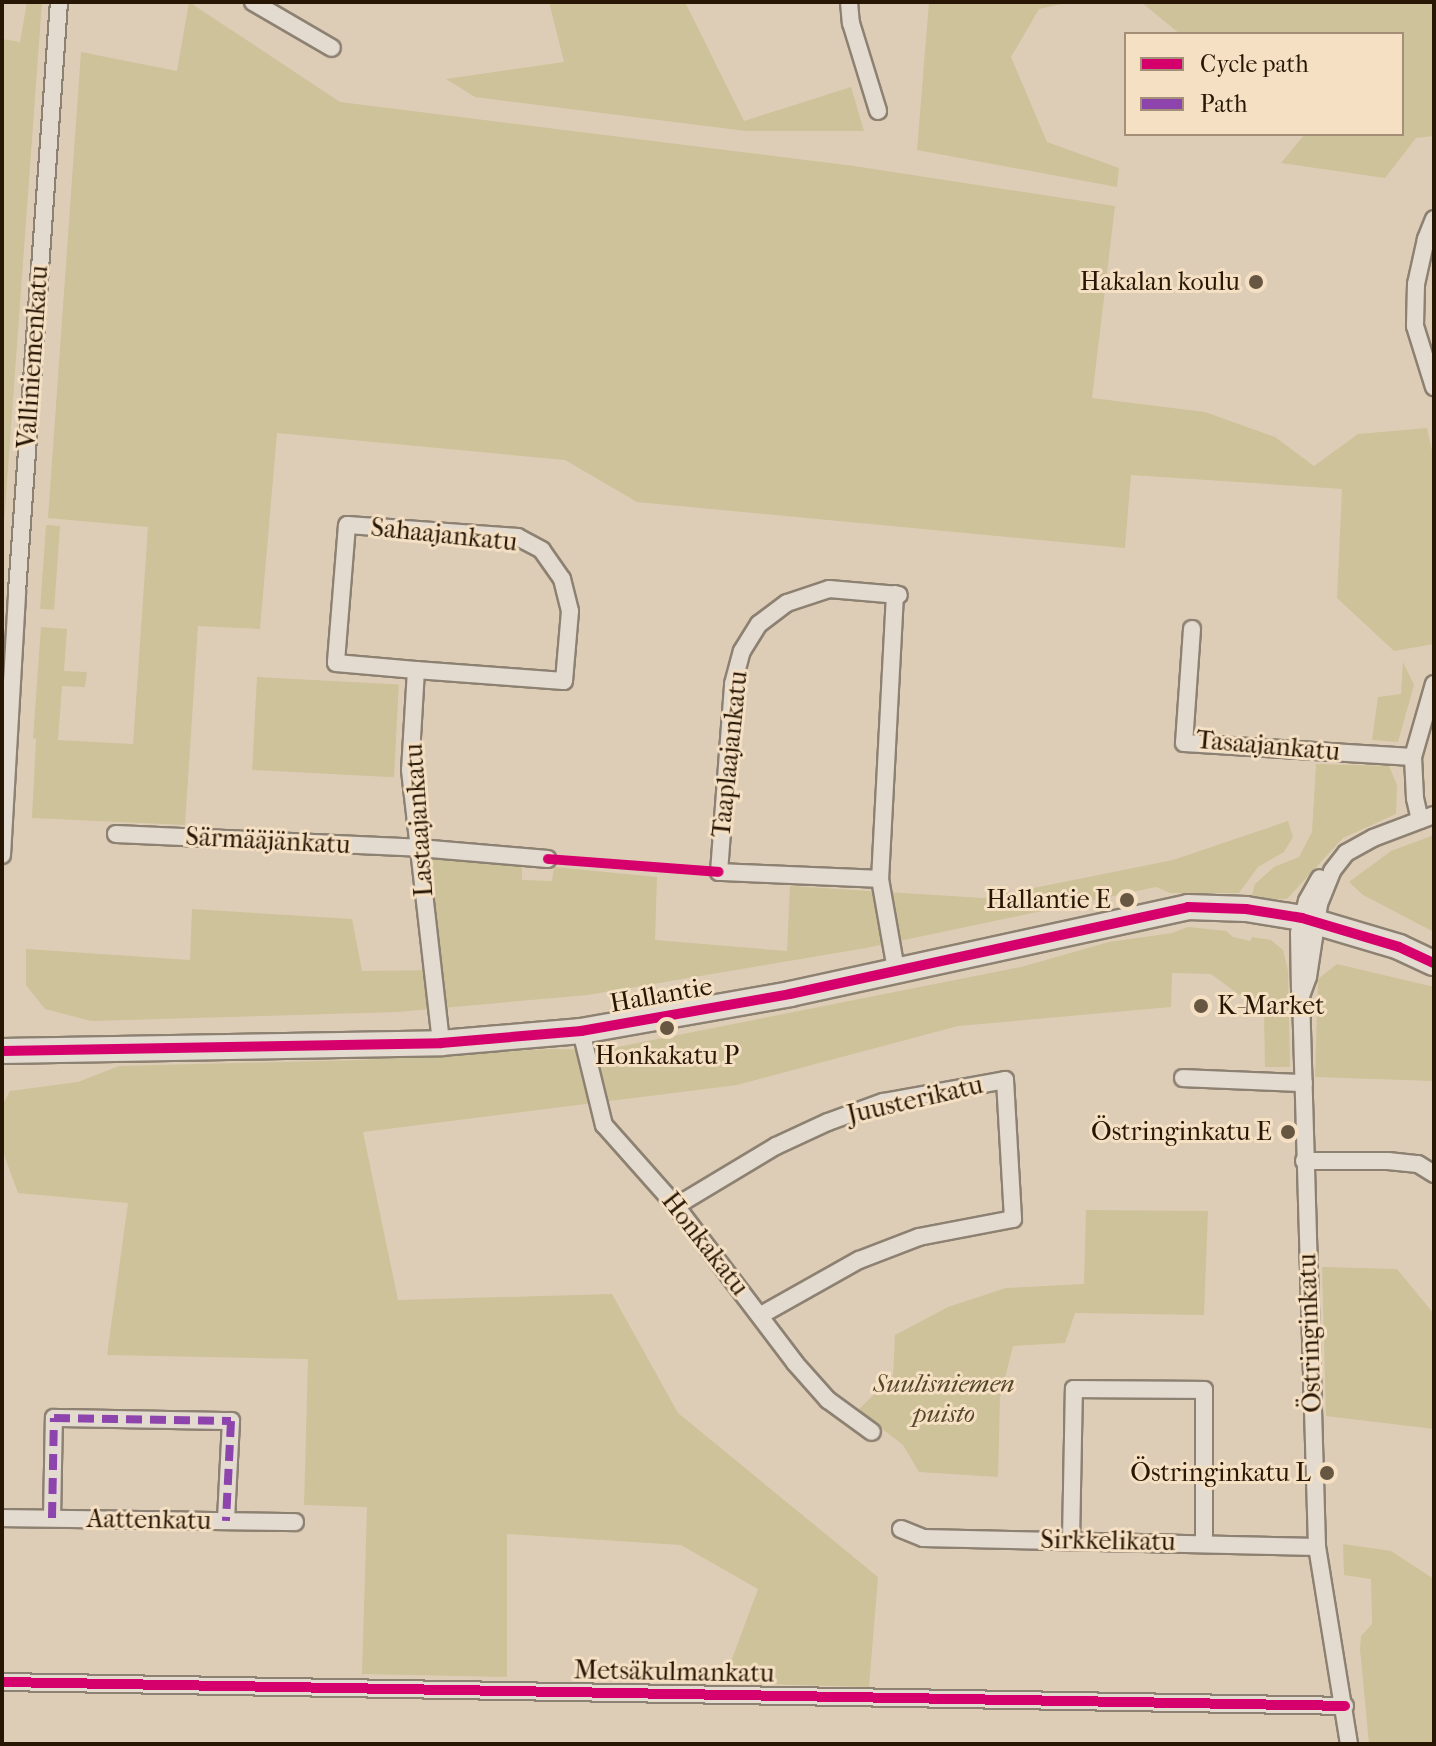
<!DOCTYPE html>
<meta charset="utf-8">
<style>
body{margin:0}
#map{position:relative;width:1436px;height:1746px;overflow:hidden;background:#decdb6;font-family:"IM FELL French Canon",serif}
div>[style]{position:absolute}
.green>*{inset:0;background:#cdc299;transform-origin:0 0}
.roads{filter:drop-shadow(2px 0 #8d8172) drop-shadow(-2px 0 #8d8172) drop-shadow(0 2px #8d8172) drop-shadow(0 -2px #8d8172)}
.street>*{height:16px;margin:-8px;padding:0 8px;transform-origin:8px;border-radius:8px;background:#e4dbd0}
.secondary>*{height:24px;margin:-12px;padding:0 12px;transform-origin:12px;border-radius:12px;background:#e4dbd0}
.quiet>*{height:8px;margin-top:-4px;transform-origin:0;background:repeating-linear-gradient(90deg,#8e44ad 0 16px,transparent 0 24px)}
.cycleway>*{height:10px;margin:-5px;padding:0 5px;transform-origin:5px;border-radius:5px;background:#d6006c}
.dots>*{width:22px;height:22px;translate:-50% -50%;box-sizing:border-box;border:4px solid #f5e0c4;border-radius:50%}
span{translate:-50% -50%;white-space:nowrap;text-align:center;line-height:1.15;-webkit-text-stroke:6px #f5e0c4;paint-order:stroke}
.poi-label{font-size:26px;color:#271604}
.right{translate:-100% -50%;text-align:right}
.left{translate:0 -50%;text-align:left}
.street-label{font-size:26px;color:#271604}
.park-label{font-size:26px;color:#55472a;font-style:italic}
.frame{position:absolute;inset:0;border:4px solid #271604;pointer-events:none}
.legend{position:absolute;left:1124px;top:32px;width:280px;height:104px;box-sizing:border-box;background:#f5e0c4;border:2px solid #a38f77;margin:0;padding:10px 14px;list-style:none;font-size:24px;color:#271604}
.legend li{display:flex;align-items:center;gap:16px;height:40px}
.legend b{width:40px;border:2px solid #a38f77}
</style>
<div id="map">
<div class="green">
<div style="clip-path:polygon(27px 2px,42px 2px,2px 551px,2px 39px,20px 42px)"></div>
<div style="clip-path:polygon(189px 2px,340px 102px,854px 166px,1115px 206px,1092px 398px,1205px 412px,1275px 437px,1314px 466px,1358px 434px,1427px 428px,1434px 460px,1434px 644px,1394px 651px,1337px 598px,1342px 489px,1131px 475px,1125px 548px,637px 502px,565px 460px,277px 433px,260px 629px,198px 626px,185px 825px,32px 818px,36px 739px,33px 738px,41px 627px,67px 629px,64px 671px,87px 672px,85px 687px,62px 686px,58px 740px,133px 744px,148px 527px,48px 518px,81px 52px,177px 71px)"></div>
<div style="clip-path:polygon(549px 2px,685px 2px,744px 121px,851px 87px,864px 131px,746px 131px,475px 97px,446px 79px,564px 62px)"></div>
<div style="clip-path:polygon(929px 2px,1071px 2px,1039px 9px,1011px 57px,1047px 142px,1119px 168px,1117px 187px,917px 150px)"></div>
<div style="clip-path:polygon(1141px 2px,1434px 2px,1434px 136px,1416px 138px,1385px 178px,1281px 163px,1305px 134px,1402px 134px,1402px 34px,1180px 34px)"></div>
<div style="left:46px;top:525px;width:14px;height:84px;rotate:4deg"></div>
<div style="clip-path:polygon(1403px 662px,1414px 685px,1398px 742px,1372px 740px,1378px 697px,1401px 694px)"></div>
<div style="left:257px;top:677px;width:142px;height:93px;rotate:3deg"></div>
<div style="clip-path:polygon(1316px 764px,1389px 766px,1397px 785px,1396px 814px,1343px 838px,1287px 899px,1251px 899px,1255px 884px,1274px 867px,1299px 857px,1312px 832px)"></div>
<div style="clip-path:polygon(1288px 821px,1293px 837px,1284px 852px,1258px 867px,1239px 893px,1170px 893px,1156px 887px,866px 948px,588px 995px,397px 1012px,91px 1021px,45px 1009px,26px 985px,26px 949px,190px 960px,192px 909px,352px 919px,362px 971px,438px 970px,427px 856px,522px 865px,522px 880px,552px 881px,554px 867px,657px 877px,655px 940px,787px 951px,790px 886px,983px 898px,1173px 860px)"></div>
<div style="clip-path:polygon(1434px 835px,1434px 932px,1363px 895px,1349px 882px,1391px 851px)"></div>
<div style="clip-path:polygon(1188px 927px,1226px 931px,1233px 937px,1250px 941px,1252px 937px,1271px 940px,1283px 950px,1288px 971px,1290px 1067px,1265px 1067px,1264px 1013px,1211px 974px,1172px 973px,1171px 1007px,958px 1026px,737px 1085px,363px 1132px,398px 1300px,612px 1294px,678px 1413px,878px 1577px,869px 1687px,723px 1683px,758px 1589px,681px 1545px,507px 1534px,507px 1677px,362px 1674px,367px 1507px,304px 1505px,308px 1359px,107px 1355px,128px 1203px,18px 1193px,2px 1149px,2px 1106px,10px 1091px,78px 1082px,119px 1066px,360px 1060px,551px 1049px,602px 1050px,1021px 967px,1109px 942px,1172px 933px)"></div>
<div style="clip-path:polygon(1337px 964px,1434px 987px,1434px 1081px,1315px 1077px,1318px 979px)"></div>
<div style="clip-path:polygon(1086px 1210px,1208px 1211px,1204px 1315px,1075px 1313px,1065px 1343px,1013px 1346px,1000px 1398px,998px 1477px,919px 1472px,903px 1445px,858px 1410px,893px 1376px,895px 1335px,948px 1307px,1006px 1288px,1084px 1284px)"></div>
<div style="clip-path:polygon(1322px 1267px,1397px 1269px,1434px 1314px,1434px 1429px,1326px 1416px)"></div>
<div style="clip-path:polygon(1343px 1544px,1391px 1551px,1434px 1579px,1434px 1744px,1369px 1744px,1360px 1649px,1361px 1636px,1372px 1624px,1371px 1579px,1344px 1575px)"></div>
</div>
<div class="roads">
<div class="street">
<div style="left:253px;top:2px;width:91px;rotate:30.2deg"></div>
<div style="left:849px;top:2px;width:21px;rotate:85deg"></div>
<div style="left:851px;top:23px;width:92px;rotate:72.9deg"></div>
<div style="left:1434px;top:219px;width:22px;rotate:112deg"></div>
<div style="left:1426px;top:239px;width:46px;rotate:102.5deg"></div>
<div style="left:1416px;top:284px;width:42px;rotate:91.4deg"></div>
<div style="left:1415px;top:326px;width:64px;rotate:72.7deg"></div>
<div style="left:895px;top:594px;width:285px;rotate:93deg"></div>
<div style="left:880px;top:879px;width:92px;rotate:80deg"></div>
<div style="left:1192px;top:629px;width:114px;rotate:94deg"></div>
<div style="left:1184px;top:743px;width:229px;rotate:3.5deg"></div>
<div style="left:416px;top:670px;width:148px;rotate:4.3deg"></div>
<div style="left:564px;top:681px;width:70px;rotate:-85.1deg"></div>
<div style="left:570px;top:611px;width:33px;rotate:-104deg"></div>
<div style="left:562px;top:579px;width:35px;rotate:-125deg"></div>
<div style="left:542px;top:550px;width:27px;rotate:-152deg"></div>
<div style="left:518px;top:537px;width:171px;rotate:-176deg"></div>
<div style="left:347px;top:525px;width:138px;rotate:94.6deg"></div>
<div style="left:336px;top:663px;width:80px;rotate:5deg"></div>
<div style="left:416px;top:670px;width:100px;rotate:93.4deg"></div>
<div style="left:410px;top:770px;width:275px;rotate:83.5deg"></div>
<div style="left:1420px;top:820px;width:23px;rotate:-103deg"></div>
<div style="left:1415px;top:798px;width:41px;rotate:-92.8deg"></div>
<div style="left:1413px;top:757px;width:76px;rotate:-74deg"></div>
<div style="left:116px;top:834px;width:303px;rotate:2.6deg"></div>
<div style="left:419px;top:848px;width:129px;rotate:4.9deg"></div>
<div style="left:2px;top:855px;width:263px;rotate:-86.7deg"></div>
<div style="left:17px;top:592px;width:591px;rotate:-85.93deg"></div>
<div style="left:880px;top:879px;width:161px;rotate:-177.5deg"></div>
<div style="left:719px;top:872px;width:189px;rotate:-85.7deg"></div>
<div style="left:733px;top:684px;width:34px;rotate:-75deg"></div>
<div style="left:742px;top:651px;width:32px;rotate:-58deg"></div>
<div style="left:759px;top:624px;width:35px;rotate:-37deg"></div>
<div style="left:787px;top:603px;width:44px;rotate:-18.4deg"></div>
<div style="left:829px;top:589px;width:70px;rotate:4.9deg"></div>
<div style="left:1300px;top:990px;width:57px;rotate:-91deg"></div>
<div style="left:1299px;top:933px;width:33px;rotate:-76deg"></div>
<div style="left:1307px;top:901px;width:26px;rotate:-61deg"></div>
<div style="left:581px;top:1031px;width:97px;rotate:76.3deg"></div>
<div style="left:604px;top:1125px;width:108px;rotate:48.4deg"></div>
<div style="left:676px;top:1206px;width:197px;rotate:52.8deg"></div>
<div style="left:795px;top:1363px;width:50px;rotate:48.3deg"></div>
<div style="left:828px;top:1400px;width:54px;rotate:36deg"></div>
<div style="left:1183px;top:1078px;width:121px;rotate:2.4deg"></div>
<div style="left:1304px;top:1161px;width:84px"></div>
<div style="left:1388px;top:1161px;width:30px;rotate:6deg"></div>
<div style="left:1418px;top:1164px;width:19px;rotate:32deg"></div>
<div style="left:676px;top:1206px;width:117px;rotate:-31deg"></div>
<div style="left:776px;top:1146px;width:57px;rotate:-24.8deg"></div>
<div style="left:828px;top:1122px;width:59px;rotate:-20deg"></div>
<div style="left:883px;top:1102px;width:124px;rotate:-10.2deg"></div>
<div style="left:1005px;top:1080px;width:139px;rotate:86.7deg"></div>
<div style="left:1013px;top:1219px;width:96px;rotate:169.2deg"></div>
<div style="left:919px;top:1237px;width:64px;rotate:159deg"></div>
<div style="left:859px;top:1260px;width:112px;rotate:150.7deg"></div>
<div style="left:2px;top:1518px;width:293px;rotate:0.8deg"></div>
<div style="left:52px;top:1518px;width:100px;rotate:-88.9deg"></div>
<div style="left:54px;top:1418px;width:177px;rotate:1deg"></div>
<div style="left:231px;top:1421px;width:100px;rotate:92.9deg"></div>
<div style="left:901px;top:1529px;width:24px;rotate:22deg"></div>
<div style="left:923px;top:1538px;width:394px;rotate:1.3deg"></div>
<div style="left:1071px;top:1541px;width:152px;rotate:-88.9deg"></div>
<div style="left:1074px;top:1389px;width:130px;rotate:0.4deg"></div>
<div style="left:1204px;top:1390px;width:152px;rotate:90deg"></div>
<div style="left:2px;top:1682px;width:1343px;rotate:1.02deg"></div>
<div style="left:1349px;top:1744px;width:200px;rotate:-99.2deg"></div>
<div style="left:1317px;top:1547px;width:551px;rotate:-91.66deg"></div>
<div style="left:1301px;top:996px;width:20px;rotate:-70deg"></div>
<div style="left:1308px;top:977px;width:74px;rotate:-81.4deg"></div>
<div style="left:1319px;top:904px;width:35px;rotate:-68deg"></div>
<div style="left:1332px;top:871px;width:23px;rotate:-52deg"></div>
<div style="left:1346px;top:853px;width:31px;rotate:-29deg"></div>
<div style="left:1373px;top:838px;width:65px;rotate:-20.7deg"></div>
</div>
<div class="secondary">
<div style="left:2px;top:1051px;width:439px;rotate:-1deg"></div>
<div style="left:441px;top:1043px;width:141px;rotate:-4.9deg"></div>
<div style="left:581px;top:1031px;width:212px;rotate:-10deg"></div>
<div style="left:790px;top:994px;width:407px;rotate:-12.3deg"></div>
<div style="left:1188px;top:907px;width:58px;rotate:2deg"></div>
<div style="left:1246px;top:909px;width:57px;rotate:9.1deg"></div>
<div style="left:1302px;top:918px;width:101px;rotate:16.6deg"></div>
<div style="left:1399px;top:947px;width:38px;rotate:25deg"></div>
</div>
</div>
<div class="quiet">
<div style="left:52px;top:1518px;width:100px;rotate:-88.9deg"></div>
<div style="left:54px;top:1418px;width:177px;rotate:1deg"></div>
<div style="left:231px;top:1421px;width:100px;rotate:92.9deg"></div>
</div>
<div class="cycleway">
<div style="left:548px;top:859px;width:171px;rotate:4.3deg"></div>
<div style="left:2px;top:1051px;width:439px;rotate:-1deg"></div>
<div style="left:441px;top:1043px;width:141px;rotate:-4.9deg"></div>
<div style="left:581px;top:1031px;width:212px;rotate:-10deg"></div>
<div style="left:790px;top:994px;width:407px;rotate:-12.3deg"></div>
<div style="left:1188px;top:907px;width:58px;rotate:2deg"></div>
<div style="left:1246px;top:909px;width:57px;rotate:9.1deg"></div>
<div style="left:1302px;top:918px;width:101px;rotate:16.6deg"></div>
<div style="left:1399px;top:947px;width:38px;rotate:25deg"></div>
<div style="left:2px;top:1682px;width:1343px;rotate:1.02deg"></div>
</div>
<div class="dots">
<div style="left:1256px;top:282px;background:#675642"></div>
<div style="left:1127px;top:900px;background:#675642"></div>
<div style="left:1201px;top:1006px;background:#675642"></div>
<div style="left:667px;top:1028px;background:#675642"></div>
<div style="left:1288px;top:1132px;background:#675642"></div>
<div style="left:1327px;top:1473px;background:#675642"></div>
</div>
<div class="poi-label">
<span class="right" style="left:1240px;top:282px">Hakalan koulu</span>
<span class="right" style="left:1111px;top:900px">Hallantie E</span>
<span class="left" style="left:1217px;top:1006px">K-Market</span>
<span style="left:667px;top:1056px">Honkakatu P</span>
<span class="right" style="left:1272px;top:1132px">Östringinkatu E</span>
<span class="right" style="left:1311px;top:1473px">Östringinkatu L</span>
</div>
<div class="street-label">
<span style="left:33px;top:357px;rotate:-86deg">Valliniemenkatu</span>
<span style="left:444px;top:535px;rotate:6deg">Sahaajankatu</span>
<span style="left:1268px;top:746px;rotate:5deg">Tasaajankatu</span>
<span style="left:730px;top:754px;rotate:-84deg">Taaplaajankatu</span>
<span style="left:419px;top:820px;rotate:-94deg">Lastaajankatu</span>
<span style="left:268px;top:841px;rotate:3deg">Särmääjänkatu</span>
<span style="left:661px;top:995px;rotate:-10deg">Hallantie</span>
<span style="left:915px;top:1100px;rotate:-13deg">Juusterikatu</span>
<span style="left:705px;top:1244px;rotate:52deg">Honkakatu</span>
<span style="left:1310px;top:1333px;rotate:-92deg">Östringinkatu</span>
<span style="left:149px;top:1520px;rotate:1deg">Aattenkatu</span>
<span style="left:1108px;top:1541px;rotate:1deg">Sirkkelikatu</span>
<span style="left:674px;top:1672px;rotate:1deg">Metsäkulmankatu</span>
</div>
<div class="park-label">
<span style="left:944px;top:1399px">Suulisniemen<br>puisto</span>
</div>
<div class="frame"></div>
<ul class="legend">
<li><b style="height:10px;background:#d6006c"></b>Cycle path</li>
<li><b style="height:10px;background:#8e44ad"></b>Path</li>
</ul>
</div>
